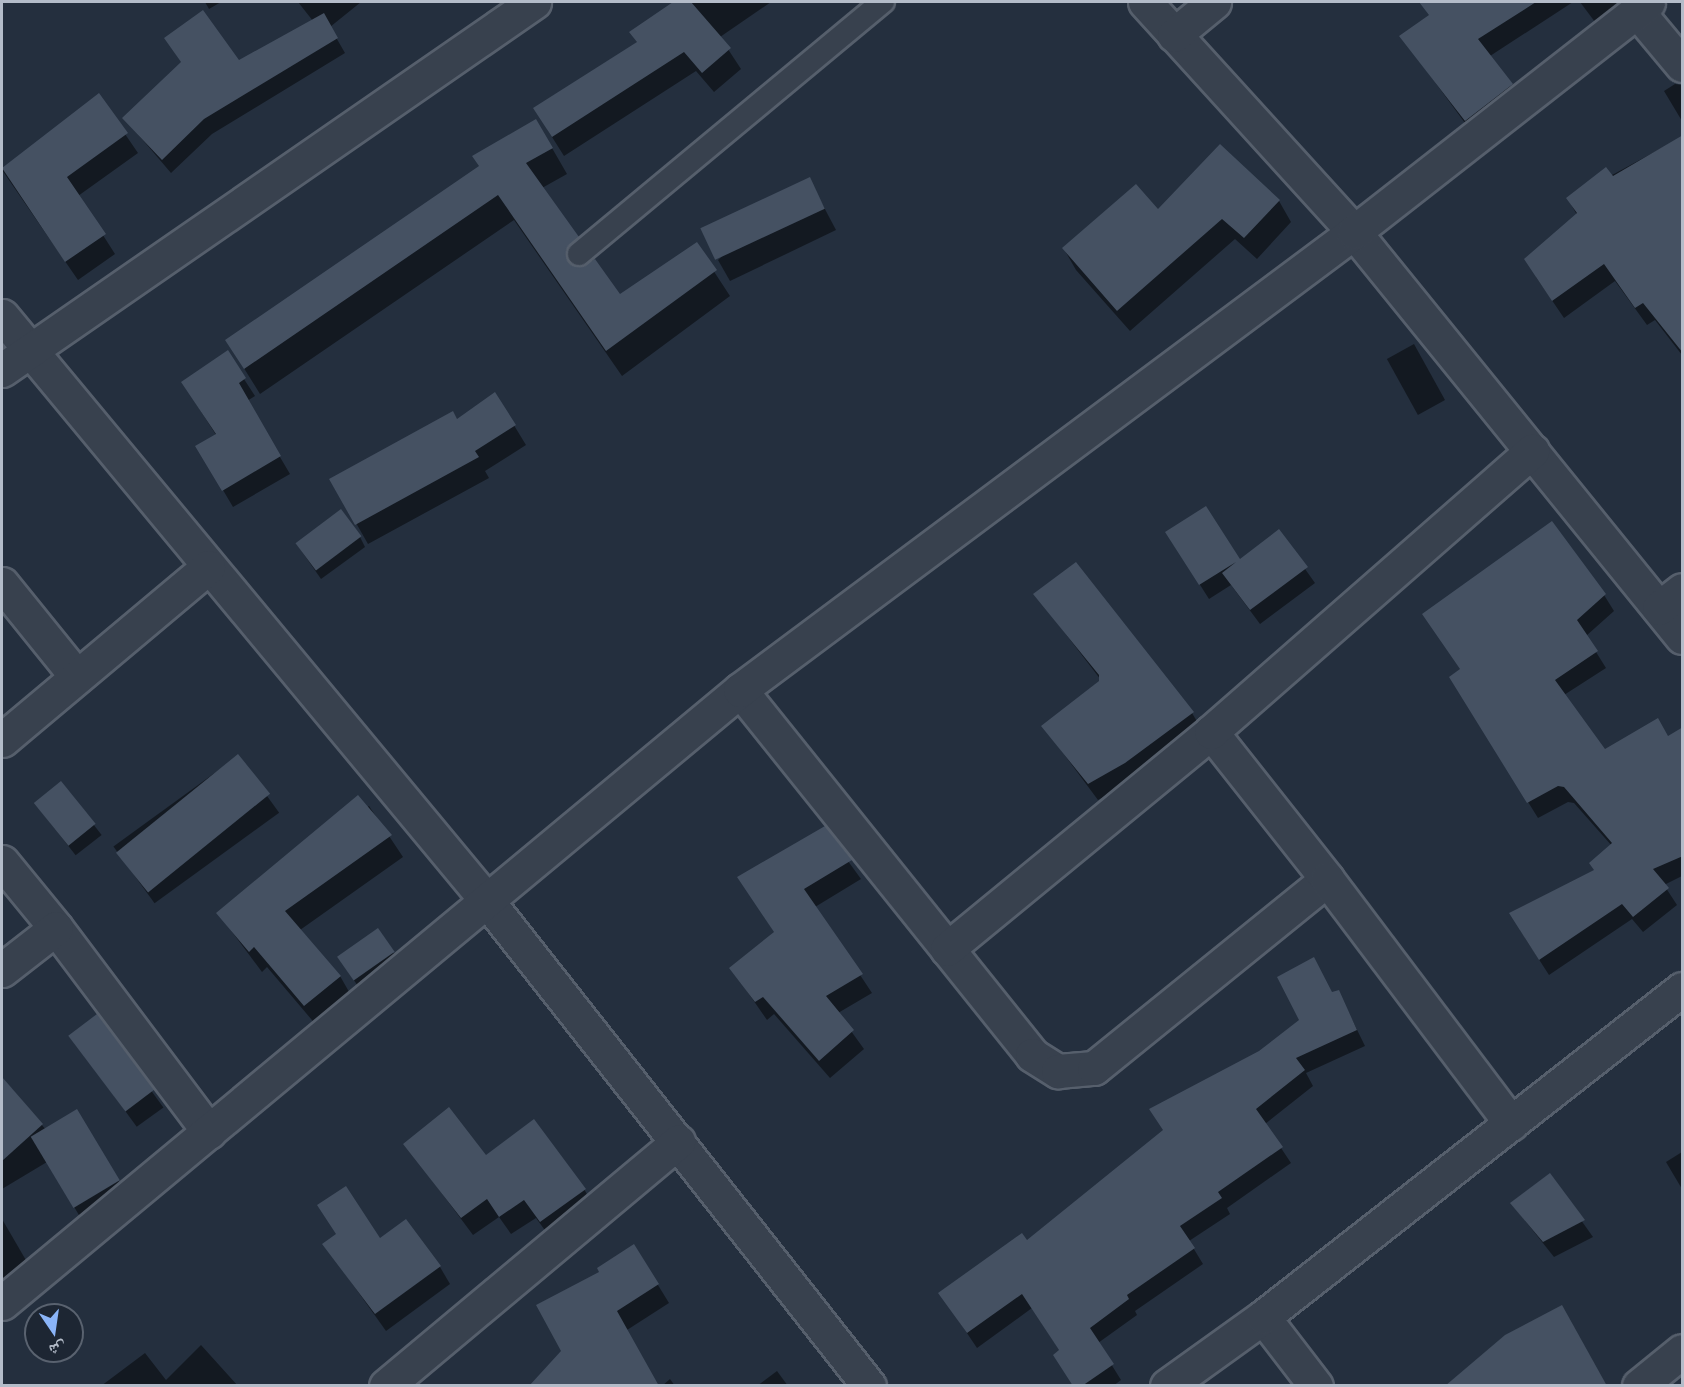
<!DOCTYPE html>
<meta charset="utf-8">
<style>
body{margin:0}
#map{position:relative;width:1684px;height:1387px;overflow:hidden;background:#242f3e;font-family:Karla,"Noto Naskh Arabic",sans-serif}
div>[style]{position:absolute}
.shadow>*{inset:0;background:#0007;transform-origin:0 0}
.building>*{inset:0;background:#455162;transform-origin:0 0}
.roads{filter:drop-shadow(2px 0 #565f6c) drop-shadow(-2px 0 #565f6c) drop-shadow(0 2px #565f6c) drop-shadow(0 -2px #565f6c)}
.service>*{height:22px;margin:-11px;padding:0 11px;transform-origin:11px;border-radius:11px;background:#38414e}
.minor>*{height:33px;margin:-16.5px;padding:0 16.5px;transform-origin:16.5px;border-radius:16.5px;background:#38414e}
span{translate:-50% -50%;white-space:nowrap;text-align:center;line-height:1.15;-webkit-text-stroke:6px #1d2633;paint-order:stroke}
.frame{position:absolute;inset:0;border:3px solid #b4bcc9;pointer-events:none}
.north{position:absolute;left:24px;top:1303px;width:60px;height:60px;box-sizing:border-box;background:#1d2633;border:2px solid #59626f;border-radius:50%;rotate:167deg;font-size:16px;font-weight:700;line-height:24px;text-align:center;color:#b4bcc9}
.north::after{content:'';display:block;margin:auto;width:21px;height:27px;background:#8ab4f8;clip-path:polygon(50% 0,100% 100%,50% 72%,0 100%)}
</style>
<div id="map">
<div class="shadow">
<div style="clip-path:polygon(205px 2px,221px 2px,209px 9px)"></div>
<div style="clip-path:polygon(298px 2px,361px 2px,330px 27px,345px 53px,212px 134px,171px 173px,124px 118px,182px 63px,166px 39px,238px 62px,313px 21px)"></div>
<div style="clip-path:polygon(676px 2px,771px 2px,720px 37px,741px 69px,714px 92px,696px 71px,564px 156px,547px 129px,638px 43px,631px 32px)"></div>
<div style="clip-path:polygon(1440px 2px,1573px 2px,1490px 56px,1522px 103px,1476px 138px,1401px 36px,1431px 16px,1427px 10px)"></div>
<div style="clip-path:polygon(1580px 2px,1624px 2px,1604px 34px)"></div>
<div style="clip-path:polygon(1675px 84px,1682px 85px,1682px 121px,1664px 91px)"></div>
<div style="clip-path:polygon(99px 96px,138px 153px,78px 196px,115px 254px,78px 280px,2px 170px)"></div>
<div style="clip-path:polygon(1682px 137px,1682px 355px,1655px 320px,1647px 325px,1615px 281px,1564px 318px,1536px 277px,1577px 215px,1568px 199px)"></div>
<div style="clip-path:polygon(1220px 146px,1279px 201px,1291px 222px,1257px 259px,1235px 239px,1130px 331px,1076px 270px,1064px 249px,1158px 211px)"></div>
<div style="clip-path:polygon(552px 148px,567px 174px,542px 188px,619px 296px,696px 244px,730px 296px,622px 376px,514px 220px,260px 394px,227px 341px,480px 167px)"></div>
<div style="clip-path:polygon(809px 179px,836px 230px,730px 281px,718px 260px)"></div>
<div style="left:1414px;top:344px;width:64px;height:31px;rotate:61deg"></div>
<div style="clip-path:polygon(227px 353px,255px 396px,247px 401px,290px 474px,233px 507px,197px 446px,216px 435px,183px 383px)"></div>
<div style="clip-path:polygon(495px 394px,526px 445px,485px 471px,489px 478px,368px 544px,331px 479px,457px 421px)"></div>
<div style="clip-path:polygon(1278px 531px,1315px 583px,1260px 624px,1231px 585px,1209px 599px,1176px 547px,1239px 561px)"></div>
<div style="clip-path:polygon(360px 537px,365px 547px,321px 579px,296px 543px)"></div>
<div style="clip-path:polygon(1035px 594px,1192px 713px,1202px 730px,1135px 780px,1098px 800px,1043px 726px,1101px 680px)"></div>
<div style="clip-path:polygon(1604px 595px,1614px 611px,1586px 636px,1606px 668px,1564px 695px,1604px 751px,1682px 837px,1682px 876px,1664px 885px,1677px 905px,1643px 932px,1632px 919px,1549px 975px,1520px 930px,1595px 871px,1612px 846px,1574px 803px,1568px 802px,1538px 818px,1460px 693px)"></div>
<div style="left:238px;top:756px;width:70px;height:154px;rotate:54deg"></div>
<div style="left:61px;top:783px;width:66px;height:33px;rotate:52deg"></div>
<div style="clip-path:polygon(369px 806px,403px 857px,300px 930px,340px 976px,352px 997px,317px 1026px,267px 967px,262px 972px,218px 913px)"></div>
<div style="clip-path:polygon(824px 828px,861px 879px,815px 907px,872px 993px,838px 1013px,864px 1049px,830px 1078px,774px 1014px,767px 1020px,731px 968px,775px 933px,739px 878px)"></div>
<div style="clip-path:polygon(394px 953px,406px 974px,370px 1004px,339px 958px)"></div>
<div style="clip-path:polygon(1338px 991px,1365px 1046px,1306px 1073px,1313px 1086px,1265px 1124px,1291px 1163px,1227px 1208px,1230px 1214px,1189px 1241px,1203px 1264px,1135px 1311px,1137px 1315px,1098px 1343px,1121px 1380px,1113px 1386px,1073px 1386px,1060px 1351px,1032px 1308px,977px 1348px,940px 1293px,1027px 1242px)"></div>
<div style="left:97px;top:1016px;width:113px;height:33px;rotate:54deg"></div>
<div style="clip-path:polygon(10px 1088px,47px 1131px,77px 1111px,128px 1197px,88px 1230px,47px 1162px,2px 1189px,2px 1096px)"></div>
<div style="clip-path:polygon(405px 1144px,486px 1157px,584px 1189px,595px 1208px,552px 1240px,536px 1218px,511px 1234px,499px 1217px,473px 1235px)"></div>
<div style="clip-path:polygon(1682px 1152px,1682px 1189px,1666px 1162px)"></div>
<div style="clip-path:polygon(1549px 1175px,1593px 1237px,1554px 1257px,1512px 1204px)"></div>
<div style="clip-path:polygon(2px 1219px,34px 1274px,2px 1301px)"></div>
<div style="clip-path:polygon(379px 1240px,440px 1267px,450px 1284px,386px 1331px,324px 1244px)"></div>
<div style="clip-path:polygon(634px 1246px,669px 1303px,627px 1330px,563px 1352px,601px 1272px)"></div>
<div style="clip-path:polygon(201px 1345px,238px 1386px,101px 1386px,145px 1353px,166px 1380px)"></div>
<div style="clip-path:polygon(777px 1371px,788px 1386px,757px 1386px)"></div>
<div style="clip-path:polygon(670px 1379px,675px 1386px,662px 1386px)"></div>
</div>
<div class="building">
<div style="clip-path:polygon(673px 2px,691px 2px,731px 48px,702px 73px,684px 52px,552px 137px,533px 108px,637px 42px,629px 32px)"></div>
<div style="clip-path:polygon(1419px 2px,1536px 2px,1478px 39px,1513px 84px,1465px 121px,1399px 36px,1429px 15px)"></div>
<div style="clip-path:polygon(203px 10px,239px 60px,324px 13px,338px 38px,204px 119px,162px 160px,122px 118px,181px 62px,164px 38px)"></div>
<div style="clip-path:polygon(99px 93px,128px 133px,67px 177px,106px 234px,65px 262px,2px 168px)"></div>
<div style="clip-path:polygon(536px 119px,553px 148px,526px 163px,579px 237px,566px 250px,569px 263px,581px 267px,595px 259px,620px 294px,697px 242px,717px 270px,606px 351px,498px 195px,244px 369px,225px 340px,479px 166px,472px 156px)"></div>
<div style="clip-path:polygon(1683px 135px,1683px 353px,1643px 303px,1635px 308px,1604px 264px,1552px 301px,1524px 259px,1577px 213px,1566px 198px,1606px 167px,1613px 176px)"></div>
<div style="clip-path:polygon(1220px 144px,1280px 200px,1244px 238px,1222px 219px,1117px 311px,1062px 248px,1136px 184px,1158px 209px)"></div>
<div style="left:810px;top:177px;width:35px;height:121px;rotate:65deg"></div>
<div style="clip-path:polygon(228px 350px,246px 378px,239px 383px,281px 456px,222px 491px,195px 446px,216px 434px,181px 382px)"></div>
<div style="clip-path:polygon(495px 392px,516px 425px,475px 451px,479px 457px,355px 525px,329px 479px,453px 411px,457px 419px)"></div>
<div style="clip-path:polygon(1206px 506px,1240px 559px,1279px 529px,1308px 567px,1250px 610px,1222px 573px,1236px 562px,1199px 585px,1165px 532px)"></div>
<div style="left:341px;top:509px;width:34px;height:57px;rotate:53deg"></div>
<div style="clip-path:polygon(1552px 521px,1606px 594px,1577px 620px,1598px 651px,1555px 680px,1605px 749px,1658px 718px,1668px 736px,1683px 727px,1683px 856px,1653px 869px,1669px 888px,1633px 917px,1622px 904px,1539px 960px,1509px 913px,1594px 870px,1589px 863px,1612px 843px,1564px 787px,1558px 786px,1527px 803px,1449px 677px,1460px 669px,1422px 614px)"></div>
<div style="clip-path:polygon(1076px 562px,1194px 712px,1125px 763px,1088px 784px,1041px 726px,1099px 681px,1099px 675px,1033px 594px)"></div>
<div style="left:238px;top:754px;width:51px;height:157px;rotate:51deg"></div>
<div style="left:61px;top:781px;width:55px;height:35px;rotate:51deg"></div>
<div style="clip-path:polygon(358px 795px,392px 835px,285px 911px,341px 976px,304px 1006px,254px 947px,249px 952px,216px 913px)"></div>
<div style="clip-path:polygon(825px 826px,852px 860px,804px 889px,863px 974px,826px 996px,854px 1030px,819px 1061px,763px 997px,755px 1002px,729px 968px,774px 932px,737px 877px)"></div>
<div style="left:378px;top:928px;width:29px;height:50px;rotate:55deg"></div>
<div style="clip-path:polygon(1314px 957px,1332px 992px,1339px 990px,1357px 1030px,1296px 1058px,1305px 1070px,1256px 1109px,1283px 1147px,1218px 1192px,1222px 1198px,1180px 1226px,1195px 1248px,1127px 1295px,1129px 1299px,1090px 1328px,1114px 1364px,1082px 1386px,1073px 1386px,1053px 1355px,1059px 1350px,1022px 1294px,967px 1333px,938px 1293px,1022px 1233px,1027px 1240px,1163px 1130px,1149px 1109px,1259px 1051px,1299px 1020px,1277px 977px)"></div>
<div style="left:97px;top:1014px;width:95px;height:36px;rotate:53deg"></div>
<div style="clip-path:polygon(2px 1077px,43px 1124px,2px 1161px)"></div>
<div style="clip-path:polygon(449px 1107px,486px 1155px,534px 1119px,586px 1189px,540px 1222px,524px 1200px,499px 1217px,487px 1199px,461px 1218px,403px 1144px)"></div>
<div style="left:77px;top:1109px;width:83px;height:54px;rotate:59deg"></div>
<div style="clip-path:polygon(1550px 1173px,1585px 1220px,1543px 1242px,1510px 1203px)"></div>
<div style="clip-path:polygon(346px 1186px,380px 1238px,406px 1219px,441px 1266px,375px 1314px,322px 1244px,336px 1234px,317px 1205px)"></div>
<div style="clip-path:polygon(634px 1244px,659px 1284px,617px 1311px,659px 1386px,529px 1386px,561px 1351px,536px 1305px,599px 1272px,597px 1268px)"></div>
<div style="clip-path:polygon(1562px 1305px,1607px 1386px,1445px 1386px,1505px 1335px)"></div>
</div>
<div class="roads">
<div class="service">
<div style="left:579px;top:254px;width:395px;rotate:-39.7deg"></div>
</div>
<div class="minor">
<div style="left:1145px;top:2px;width:311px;rotate:47.7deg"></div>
<div style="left:1354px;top:232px;width:521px;rotate:51deg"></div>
<div style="left:1637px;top:11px;width:70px;rotate:50.2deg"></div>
<div style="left:1174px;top:35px;width:52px;rotate:-39.5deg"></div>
<div style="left:2px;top:316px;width:761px;rotate:50.33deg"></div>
<div style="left:488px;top:902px;width:616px;rotate:51.79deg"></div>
<div style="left:2px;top:370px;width:647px;rotate:-34.67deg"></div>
<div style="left:2px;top:584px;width:119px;rotate:51.1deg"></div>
<div style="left:1659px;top:608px;width:29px;rotate:-38deg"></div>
<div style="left:740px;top:690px;width:467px;rotate:51.3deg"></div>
<div style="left:1032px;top:1055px;width:31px;rotate:32deg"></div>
<div style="left:1058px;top:1071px;width:36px;rotate:-5deg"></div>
<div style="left:1094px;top:1068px;width:300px;rotate:-39deg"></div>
<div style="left:1211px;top:732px;width:187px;rotate:51.7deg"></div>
<div style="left:1327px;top:879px;width:306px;rotate:53deg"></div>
<div style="left:2px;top:740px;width:269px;rotate:-40deg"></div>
<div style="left:2px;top:862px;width:85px;rotate:50.7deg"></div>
<div style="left:56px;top:928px;width:255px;rotate:53.1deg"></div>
<div style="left:947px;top:949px;width:342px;rotate:-39.4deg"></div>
<div style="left:1211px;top:732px;width:427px;rotate:-41.2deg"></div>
<div style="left:2px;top:970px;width:68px;rotate:-37.9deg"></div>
<div style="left:2px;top:1303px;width:959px;rotate:-39.71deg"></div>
<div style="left:740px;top:690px;width:766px;rotate:-36.72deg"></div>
<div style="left:1354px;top:232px;width:373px;rotate:-38deg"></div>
<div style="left:1263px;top:1317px;width:87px;rotate:52.5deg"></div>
<div style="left:386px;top:1386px;width:381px;rotate:-39.9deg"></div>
<div style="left:1167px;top:1386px;width:118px;rotate:-35.7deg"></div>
<div style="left:1263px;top:1317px;width:532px;rotate:-38.05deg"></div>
<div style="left:1639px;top:1386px;width:55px;rotate:-39.1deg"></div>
</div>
</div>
<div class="frame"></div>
<div class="north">ش</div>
</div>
